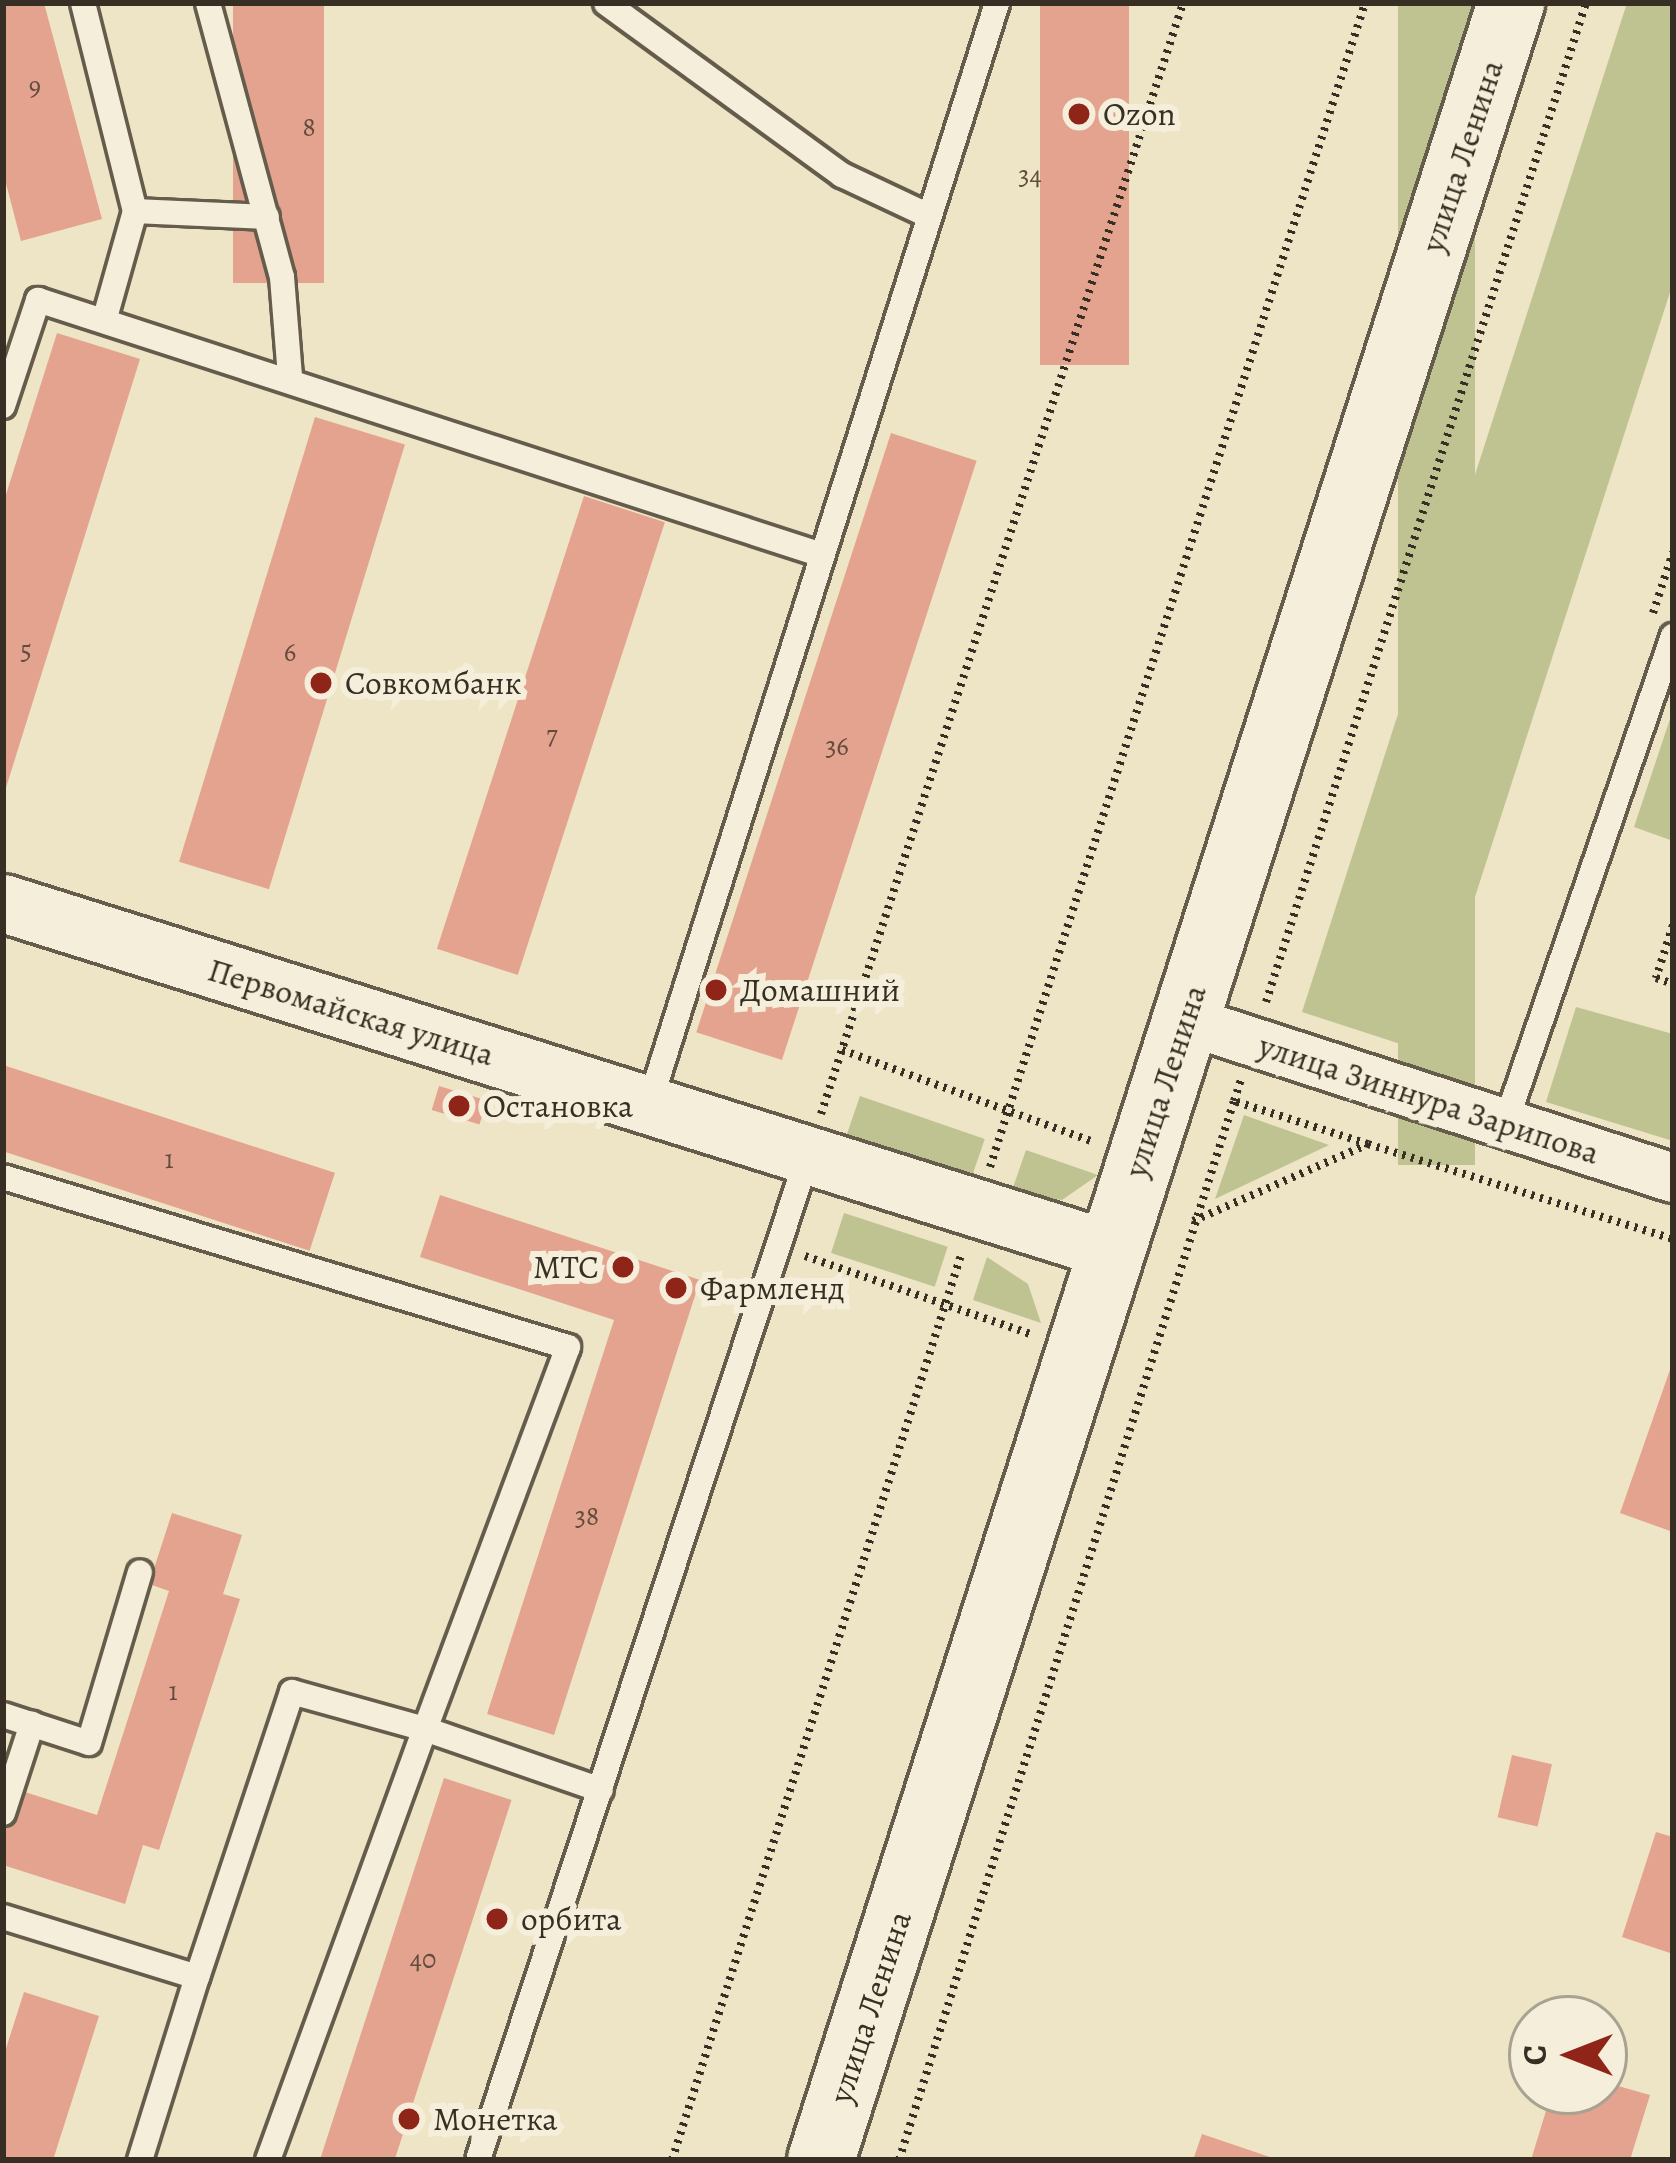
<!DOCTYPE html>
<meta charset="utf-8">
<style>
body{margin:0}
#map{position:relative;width:1676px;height:2163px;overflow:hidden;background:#eee5c6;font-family:Alegreya,serif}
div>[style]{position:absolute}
.green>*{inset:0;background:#bfc391;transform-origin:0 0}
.building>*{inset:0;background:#e3a38f;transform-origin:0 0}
.path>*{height:8px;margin-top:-4px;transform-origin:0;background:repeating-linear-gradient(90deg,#372f23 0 3px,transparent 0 9px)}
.roads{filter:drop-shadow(3px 0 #655c4c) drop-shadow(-3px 0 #655c4c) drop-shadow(0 3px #655c4c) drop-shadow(0 -3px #655c4c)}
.service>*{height:24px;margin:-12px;padding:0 12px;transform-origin:12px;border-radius:12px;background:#f4eeda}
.minor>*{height:48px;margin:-24px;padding:0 24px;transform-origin:24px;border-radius:24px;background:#f4eeda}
.tertiary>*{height:57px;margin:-28.5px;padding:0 28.5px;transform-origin:28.5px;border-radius:28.5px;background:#f4eeda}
.secondary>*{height:66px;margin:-33px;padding:0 33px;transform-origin:33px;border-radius:33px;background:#f4eeda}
.dots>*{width:33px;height:33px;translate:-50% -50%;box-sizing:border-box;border:6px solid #f4eeda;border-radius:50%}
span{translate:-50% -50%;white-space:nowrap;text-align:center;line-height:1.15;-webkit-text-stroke:12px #f4eeda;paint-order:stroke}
.number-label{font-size:27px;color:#624c3e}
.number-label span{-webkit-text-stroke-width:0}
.poi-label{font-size:33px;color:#372f23}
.left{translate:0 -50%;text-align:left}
.right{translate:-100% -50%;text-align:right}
.street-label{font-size:33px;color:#372f23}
.frame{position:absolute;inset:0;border:6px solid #372f23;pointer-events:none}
.north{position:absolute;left:1508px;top:1995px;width:120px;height:120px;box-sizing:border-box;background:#f4eeda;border:3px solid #a8a291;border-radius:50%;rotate:270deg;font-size:33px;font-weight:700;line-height:48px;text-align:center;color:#372f23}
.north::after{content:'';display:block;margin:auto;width:42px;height:54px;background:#8f2418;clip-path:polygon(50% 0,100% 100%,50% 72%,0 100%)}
</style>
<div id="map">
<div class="green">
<div style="left:1398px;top:3px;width:77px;height:1162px"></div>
<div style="clip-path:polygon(1627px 3px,1673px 3px,1673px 283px,1425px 1052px,1302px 1012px)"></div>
<div style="clip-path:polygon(1673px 710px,1673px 841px,1634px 827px)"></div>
<div style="clip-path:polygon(1576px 1007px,1673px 1034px,1673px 1141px,1546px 1102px)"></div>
<div style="left:860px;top:1096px;width:132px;height:47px;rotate:19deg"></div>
<div style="clip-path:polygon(1244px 1115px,1329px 1145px,1215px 1199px)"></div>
<div style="clip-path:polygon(1026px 1150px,1098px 1175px,1062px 1200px,1011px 1193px)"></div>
<div style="left:844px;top:1213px;width:109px;height:42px;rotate:18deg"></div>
<div style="clip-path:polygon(987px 1257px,1028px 1284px,1041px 1323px,973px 1300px)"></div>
</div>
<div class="building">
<div style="clip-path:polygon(3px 3px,44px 3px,102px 219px,21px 241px,3px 172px)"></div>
<div style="left:233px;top:3px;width:91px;height:280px"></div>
<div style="left:1040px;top:3px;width:89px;height:362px"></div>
<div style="clip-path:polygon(57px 333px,140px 359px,4px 794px,3px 504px)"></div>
<div style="left:315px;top:417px;width:94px;height:465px;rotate:17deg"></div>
<div style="left:891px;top:433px;width:90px;height:630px;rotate:18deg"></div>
<div style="left:584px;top:496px;width:85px;height:476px;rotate:18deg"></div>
<div style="left:3px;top:1065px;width:349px;height:82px;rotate:18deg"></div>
<div style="left:439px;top:1086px;width:50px;height:25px;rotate:17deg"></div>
<div style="clip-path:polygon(440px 1195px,700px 1280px,554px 1735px,487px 1714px,614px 1320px,420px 1257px)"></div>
<div style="clip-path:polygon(1672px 1364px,1673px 1364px,1673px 1532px,1620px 1513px)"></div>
<div style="clip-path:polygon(172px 1513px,242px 1535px,223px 1594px,240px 1599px,159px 1850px,143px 1845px,125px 1904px,3px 1865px,3px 1785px,97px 1815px,169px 1591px,149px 1584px)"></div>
<div style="left:1512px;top:1755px;width:41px;height:64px;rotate:13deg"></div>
<div style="left:444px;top:1778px;width:71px;height:401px;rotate:18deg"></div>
<div style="clip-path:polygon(1656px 1832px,1673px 1837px,1673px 1954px,1622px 1937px)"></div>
<div style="clip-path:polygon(24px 1992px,99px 2016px,53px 2160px,3px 2160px,3px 2058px)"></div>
<div style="clip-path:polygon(1604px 2082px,1650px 2095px,1630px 2160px,1531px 2160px,1552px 2091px,1604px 2091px)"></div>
<div style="clip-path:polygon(1202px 2134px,1276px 2159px,1276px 2160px,1193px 2160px)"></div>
</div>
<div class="path">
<div style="left:1653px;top:613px;width:64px;rotate:-71.8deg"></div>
<div style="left:1673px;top:925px;width:56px;rotate:107.8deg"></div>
<div style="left:1656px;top:978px;width:18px;rotate:19deg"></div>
<div style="left:1266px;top:1002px;width:1049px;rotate:-72.24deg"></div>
<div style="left:842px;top:1050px;width:268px;rotate:20.1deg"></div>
<div style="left:821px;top:1114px;width:1168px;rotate:-71.95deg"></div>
<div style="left:1368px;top:1144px;width:319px;rotate:17.3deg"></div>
<div style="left:990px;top:1167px;width:1223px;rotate:-72.14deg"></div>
<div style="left:1193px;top:1221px;width:191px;rotate:-23.7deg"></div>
<div style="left:1368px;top:1144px;width:141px;rotate:-162.2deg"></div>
<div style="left:1234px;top:1101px;width:23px;rotate:-72deg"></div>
<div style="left:805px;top:1256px;width:238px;rotate:19.1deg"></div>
<div style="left:672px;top:2160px;width:953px;rotate:-72.29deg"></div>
<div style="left:899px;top:2160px;width:1111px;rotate:-72.45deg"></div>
</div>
<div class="roads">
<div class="service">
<div style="left:83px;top:3px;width:214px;rotate:76deg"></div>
<div style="left:135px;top:211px;width:114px;rotate:105.7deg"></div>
<div style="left:208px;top:3px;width:284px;rotate:74.9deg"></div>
<div style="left:282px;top:277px;width:100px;rotate:85.4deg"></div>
<div style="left:606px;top:3px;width:292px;rotate:36.1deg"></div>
<div style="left:842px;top:175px;width:96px;rotate:25.2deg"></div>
<div style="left:135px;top:211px;width:132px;rotate:2.6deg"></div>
<div style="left:3px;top:406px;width:112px;rotate:-71.7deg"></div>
<div style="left:38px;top:300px;width:824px;rotate:18.02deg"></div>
<div style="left:649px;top:1105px;width:1156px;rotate:-72.47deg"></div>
<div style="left:1506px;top:1122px;width:514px;rotate:-71.04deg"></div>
<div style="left:3px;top:1177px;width:590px;rotate:16.75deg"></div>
<div style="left:568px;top:1347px;width:408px;rotate:110.5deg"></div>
<div style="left:425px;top:1729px;width:138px;rotate:-164.5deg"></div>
<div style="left:292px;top:1692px;width:300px;rotate:108.4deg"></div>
<div style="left:3px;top:1715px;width:90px;rotate:18deg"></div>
<div style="left:89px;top:1743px;width:178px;rotate:-73.4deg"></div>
<div style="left:3px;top:1813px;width:94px;rotate:-72deg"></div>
<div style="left:3px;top:1917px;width:203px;rotate:17.2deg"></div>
<div style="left:197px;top:1977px;width:192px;rotate:107.3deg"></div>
<div style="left:268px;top:2160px;width:459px;rotate:-70deg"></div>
<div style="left:425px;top:1729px;width:186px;rotate:19.1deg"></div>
<div style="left:478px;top:2160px;width:1058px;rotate:-71.82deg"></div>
</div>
<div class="minor">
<div style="left:1185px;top:1020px;width:513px;rotate:17.94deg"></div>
</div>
<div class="tertiary">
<div style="left:3px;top:903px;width:1161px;rotate:17.39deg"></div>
</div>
<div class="secondary">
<div style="left:821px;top:2160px;width:2265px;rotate:-72.26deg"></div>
</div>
</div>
<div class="dots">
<div style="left:1079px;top:114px;background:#8f2418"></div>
<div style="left:321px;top:683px;background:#8f2418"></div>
<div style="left:716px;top:990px;background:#8f2418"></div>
<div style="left:459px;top:1106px;background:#8f2418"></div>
<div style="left:623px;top:1267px;background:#8f2418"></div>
<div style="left:676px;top:1288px;background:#8f2418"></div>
<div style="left:497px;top:1919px;background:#8f2418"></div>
<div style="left:409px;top:2119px;background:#8f2418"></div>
</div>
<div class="number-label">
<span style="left:35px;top:87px">9</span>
<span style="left:309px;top:128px">8</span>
<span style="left:1030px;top:176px">34</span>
<span style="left:26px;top:651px">5</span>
<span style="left:290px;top:653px">6</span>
<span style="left:552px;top:736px">7</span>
<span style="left:837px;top:747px">36</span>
<span style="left:169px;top:1160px">1</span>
<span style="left:587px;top:1517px">38</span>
<span style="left:173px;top:1692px">1</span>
<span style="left:423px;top:1960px">40</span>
</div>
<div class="poi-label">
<span class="left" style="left:1103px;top:114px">Ozon</span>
<span class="left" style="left:345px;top:683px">Совкомбанк</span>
<span class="left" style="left:740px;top:990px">Домашний</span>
<span class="left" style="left:483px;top:1106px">Остановка</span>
<span class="right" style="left:599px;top:1267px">МТС</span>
<span class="left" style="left:700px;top:1288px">Фармленд</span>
<span class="left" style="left:521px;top:1919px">орбита</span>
<span class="left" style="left:433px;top:2119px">Монетка</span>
</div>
<div class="street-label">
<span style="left:1462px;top:156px;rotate:-72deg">улица Ленина</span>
<span style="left:351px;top:1012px;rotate:17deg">Первомайская улица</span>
<span style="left:1165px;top:1081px;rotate:-72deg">улица Ленина</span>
<span style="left:1429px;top:1099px;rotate:18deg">улица Зиннура Зарипова</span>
<span style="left:870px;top:2007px;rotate:-72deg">улица Ленина</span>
</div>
<div class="frame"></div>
<div class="north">С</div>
</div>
